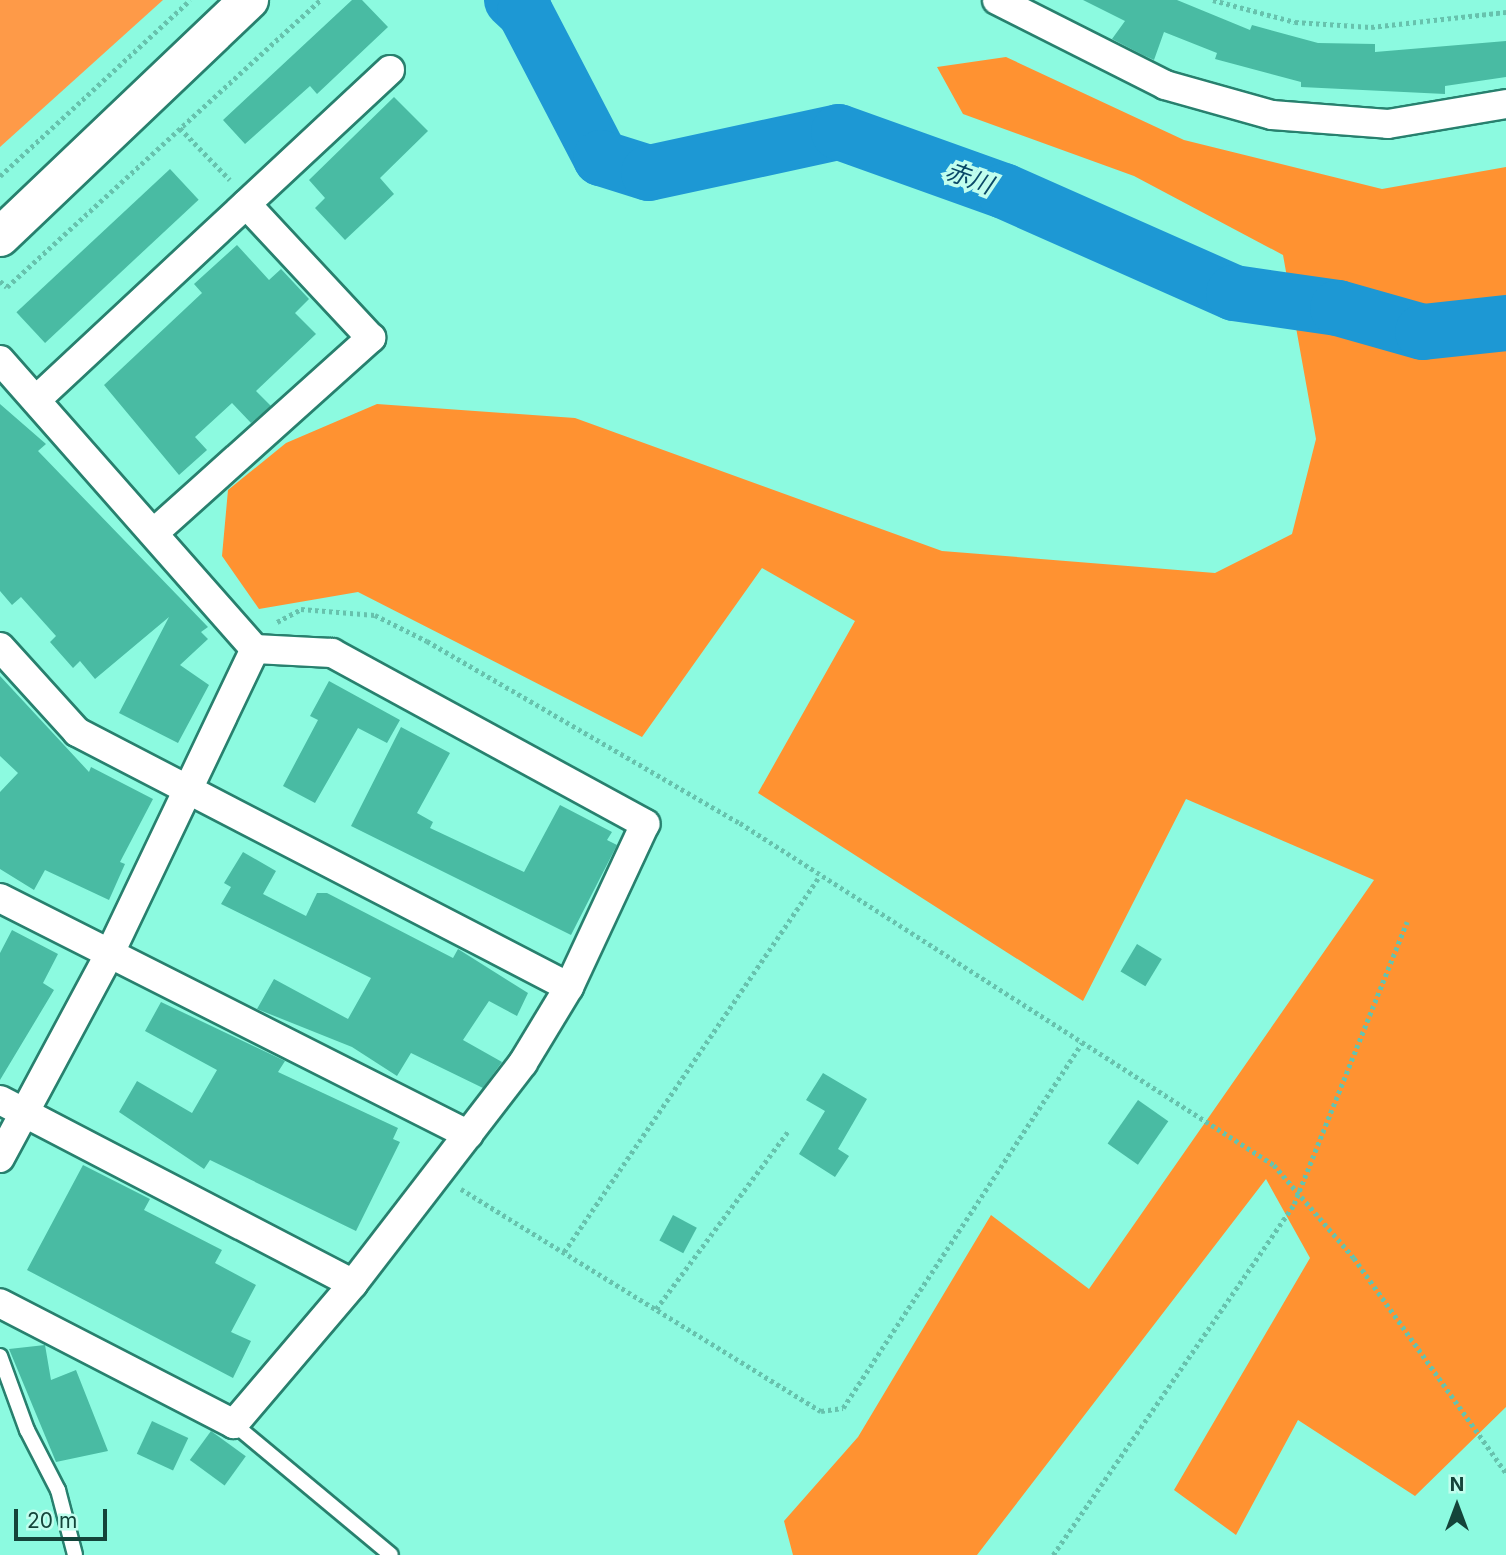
<!DOCTYPE html>
<meta charset="utf-8">
<style>
body{margin:0}
#map{position:relative;width:1506px;height:1555px;overflow:hidden;background:#8cfae0;font-family:Inter,"Noto Sans JP",sans-serif}
div>[style]{position:absolute}
.green>*{inset:0;background:#fe9a48}
.forest>*{inset:0;background:#ff9231}
.river>*{height:56px;margin:-28px;padding:0 28px;transform-origin:28px;border-radius:28px;background:#1d98d4}
.building>*{inset:0;background:#49bba3;transform-origin:0 0}
.path>*{height:4.5px;margin-top:-2.25px;transform-origin:0;background:repeating-linear-gradient(90deg,#67c2ad 0 3.5px,transparent 0 7px)}
.roads{filter:drop-shadow(2px 0 #28806e) drop-shadow(-2px 0 #28806e) drop-shadow(0 2px #28806e) drop-shadow(0 -2px #28806e)}
.lane>*{height:14px;margin:-7px;padding:0 7px;transform-origin:7px;border-radius:7px;background:#fff}
.street>*{height:28px;margin:-14px;padding:0 14px;transform-origin:14px;border-radius:14px;background:#fff}
.secondary>*{height:38px;margin:-19px;padding:0 19px;transform-origin:19px;border-radius:19px;background:#fff}
span{translate:-50% -50%;white-space:nowrap;text-align:center;line-height:1.15;-webkit-text-stroke:7px #c1feee;paint-order:stroke}
.water-label{font-size:24px;color:#0a4968;font-style:italic}
.north{position:absolute;left:1422px;top:1471px;width:70px;height:70px;-webkit-text-stroke:5px #c1feee;paint-order:stroke;rotate:0deg;font-size:19px;font-weight:700;line-height:28px;text-align:center;color:#14443a}
.north::after{content:'';display:block;margin:auto;width:24px;height:32px;background:#14443a;clip-path:polygon(50% 0,100% 100%,50% 72%,0 100%)}
.scale{position:absolute;left:14px;top:1509px;width:93px;height:32px;box-sizing:border-box;border:4px solid #14443a;border-top:0;padding-left:9px;font-size:21px;line-height:24px;white-space:nowrap;color:#14443a;-webkit-text-stroke:5px #c1feee;paint-order:stroke}
</style>
<div id="map">
<div class="green">
<div style="clip-path:polygon(0 0,163px 0,0 147px)"></div>
</div>
<div class="forest">
<div style="clip-path:polygon(1006px 57px,1184px 140px,1382px 189px,1506px 167px,1506px 1407px,1415px 1496px,1298px 1420px,1236px 1535px,1174px 1490px,1310px 1258px,1266px 1179px,977px 1555px,793px 1555px,784px 1521px,858px 1437px,991px 1215px,1089px 1289px,1374px 880px,1186px 799px,1083px 1001px,758px 793px,855px 621px,762px 568px,642px 737px,358px 592px,259px 609px,222px 556px,228px 490px,286px 443px,377px 404px,575px 418px,942px 551px,1215px 573px,1292px 534px,1316px 439px,1283px 255px,1134px 176px,963px 114px,937px 67px)"></div>
</div>
<div class="river">
<div style="left:512px;top:0;width:18px;rotate:43deg"></div>
<div style="left:525px;top:12px;width:165px;rotate:62.5deg"></div>
<div style="left:601px;top:158px;width:50px;rotate:17.4deg"></div>
<div style="left:649px;top:173px;width:194px;rotate:-12.2deg"></div>
<div style="left:839px;top:132px;width:175px;rotate:19.7deg"></div>
<div style="left:1004px;top:191px;width:252px;rotate:23.9deg"></div>
<div style="left:1234px;top:293px;width:105px;rotate:8.2deg"></div>
<div style="left:1338px;top:308px;width:88px;rotate:15.8deg"></div>
<div style="left:1423px;top:332px;width:83px;rotate:-6.2deg"></div>
</div>
<div class="building">
<div style="clip-path:polygon(352px 0,362px 0,388px 27px,317px 94px,310px 86px,245px 144px,223px 120px)"></div>
<div style="clip-path:polygon(1083px 0,1177px 0,1250px 30px,1252px 25px,1318px 43px,1375px 44px,1375px 52px,1506px 41px,1506px 77px,1445px 86px,1445px 94px,1301px 87px,1301px 82px,1215px 59px,1217px 53px,1164px 32px,1154px 60px,1143px 55px,1112px 39px,1125px 21px)"></div>
<div style="clip-path:polygon(394px 97px,428px 131px,380px 178px,394px 194px,345px 240px,315px 208px,325px 198px,309px 180px)"></div>
<div style="left:170px;top:169px;width:42px;height:210px;rotate:47deg"></div>
<div style="clip-path:polygon(237px 245px,269px 280px,281px 269px,309px 299px,295px 313px,316px 334px,256px 391px,271px 406px,251px 423px,232px 403px,195px 437px,207px 450px,179px 475px,104px 385px,202px 293px,194px 284px)"></div>
<div style="clip-path:polygon(0 404px,46px 444px,38px 451px,208px 627px,201px 632px,208px 639px,180px 665px,209px 685px,178px 743px,119px 713px,169px 617px,95px 679px,80px 661px,73px 668px,50px 642px,56px 636px,21px 597px,12px 605px,0 591px)"></div>
<div style="clip-path:polygon(0 676px,89px 772px,91px 767px,153px 799px,120px 862px,125px 864px,109px 900px,45px 870px,34px 890px,0 869px,0 792px,18px 773px,0 756px)"></div>
<div style="clip-path:polygon(329px 681px,400px 720px,387px 743px,358px 728px,315px 803px,283px 786px,318px 720px,310px 716px)"></div>
<div style="clip-path:polygon(401px 727px,450px 753px,417px 813px,433px 822px,430px 828px,524px 872px,560px 805px,612px 832px,607px 840px,617px 845px,571px 935px,351px 826px)"></div>
<div style="clip-path:polygon(243px 852px,276px 871px,263px 894px,306px 916px,317px 893px,327px 893px,453px 958px,458px 949px,528px 993px,517px 1016px,489px 1001px,463px 1040px,502px 1062px,483px 1088px,411px 1053px,397px 1076px,352px 1047px,257px 1009px,274px 979px,348px 1019px,371px 978px,221px 904px,231px 887px,224px 883px)"></div>
<div style="clip-path:polygon(12px 930px,58px 954px,43px 983px,54px 990px,0 1080px,0 953px)"></div>
<div style="left:1137px;top:944px;width:29px;height:32px;rotate:31deg"></div>
<div style="clip-path:polygon(161px 1002px,285px 1061px,278px 1072px,398px 1128px,393px 1139px,400px 1142px,356px 1231px,210px 1160px,204px 1169px,119px 1112px,137px 1081px,192px 1113px,217px 1070px,145px 1031px)"></div>
<div style="clip-path:polygon(823px 1073px,867px 1099px,838px 1149px,849px 1156px,835px 1177px,799px 1154px,825px 1111px,806px 1100px)"></div>
<div style="left:1138px;top:1100px;width:37px;height:53px;rotate:35deg"></div>
<div style="clip-path:polygon(83px 1165px,150px 1199px,144px 1210px,222px 1250px,215px 1263px,256px 1285px,231px 1332px,251px 1341px,233px 1378px,27px 1270px)"></div>
<div style="left:673px;top:1215px;width:27px;height:29px;rotate:28deg"></div>
<div style="clip-path:polygon(45px 1345px,51px 1380px,76px 1370px,108px 1451px,56px 1462px,9px 1349px)"></div>
<div style="left:152px;top:1421px;width:40px;height:36px;rotate:25deg"></div>
<div style="left:211px;top:1431px;width:43px;height:36px;rotate:36deg"></div>
</div>
<div class="path">
<div style="left:1213px;top:0;width:85px;rotate:15deg"></div>
<div style="left:1295px;top:22px;width:76px;rotate:3.8deg"></div>
<div style="left:1371px;top:27px;width:136px;rotate:-6.3deg"></div>
<div style="left:180px;top:128px;width:72px;rotate:46.1deg"></div>
<div style="left:0;top:176px;width:259px;rotate:-42.8deg"></div>
<div style="left:0;top:281px;width:9px;rotate:41deg"></div>
<div style="left:7px;top:287px;width:425px;rotate:-42.5deg"></div>
<div style="left:277px;top:622px;width:27px;rotate:-28deg"></div>
<div style="left:301px;top:609px;width:74px;rotate:4.6deg"></div>
<div style="left:375px;top:615px;width:58px;rotate:26.6deg"></div>
<div style="left:427px;top:641px;width:362px;rotate:30.2deg"></div>
<div style="left:740px;top:823px;width:634px;rotate:32.64deg"></div>
<div style="left:1274px;top:1165px;width:123px;rotate:49.3deg"></div>
<div style="left:1354px;top:1258px;width:263px;rotate:54.7deg"></div>
<div style="left:461px;top:1189px;width:423px;rotate:31.7deg"></div>
<div style="left:821px;top:1411px;width:22px;rotate:-8deg"></div>
<div style="left:843px;top:1408px;width:436px;rotate:-56.8deg"></div>
<div style="left:564px;top:1252px;width:455px;rotate:-55.8deg"></div>
<div style="left:656px;top:1309px;width:223px;rotate:-53.4deg"></div>
<div style="left:1053px;top:1555px;width:426px;rotate:-55.5deg"></div>
<div style="left:1294px;top:1204px;width:304px;rotate:-68.2deg"></div>
</div>
<div class="roads">
<div class="lane">
<div style="left:0;top:1356px;width:79px;rotate:70deg"></div>
<div style="left:27px;top:1430px;width:68px;rotate:62.7deg"></div>
<div style="left:58px;top:1490px;width:67px;rotate:75.3deg"></div>
<div style="left:234px;top:1424px;width:204px;rotate:39.8deg"></div>
</div>
<div class="street">
<div style="left:997px;top:0;width:188px;rotate:26.8deg"></div>
<div style="left:1165px;top:85px;width:111px;rotate:15.7deg"></div>
<div style="left:1272px;top:115px;width:116px;rotate:4.4deg"></div>
<div style="left:1388px;top:124px;width:120px;rotate:-9.6deg"></div>
<div style="left:0;top:360px;width:385px;rotate:48.6deg"></div>
<div style="left:255px;top:649px;width:77px;rotate:3deg"></div>
<div style="left:332px;top:653px;width:357px;rotate:28.6deg"></div>
<div style="left:645px;top:824px;width:180px;rotate:115deg"></div>
<div style="left:569px;top:987px;width:89px;rotate:121.2deg"></div>
<div style="left:523px;top:1063px;width:279px;rotate:127.6deg"></div>
<div style="left:353px;top:1284px;width:184px;rotate:130.4deg"></div>
<div style="left:234px;top:1424px;width:263px;rotate:-152.7deg"></div>
<div style="left:36px;top:400px;width:484px;rotate:-43deg"></div>
<div style="left:157px;top:530px;width:288px;rotate:-41.9deg"></div>
<div style="left:371px;top:338px;width:183px;rotate:-133deg"></div>
<div style="left:0;top:647px;width:115px;rotate:47.8deg"></div>
<div style="left:77px;top:732px;width:554px;rotate:27.4deg"></div>
<div style="left:0;top:898px;width:525px;rotate:26.81deg"></div>
<div style="left:0;top:1100px;width:398px;rotate:27.5deg"></div>
<div style="left:0;top:1158px;width:230px;rotate:-61.8deg"></div>
<div style="left:109px;top:955px;width:339px;rotate:-64.5deg"></div>
</div>
<div class="secondary">
<div style="left:0;top:237px;width:344px;rotate:-43.6deg"></div>
</div>
</div>
<div class="water-label">
<span style="left:969px;top:178px;rotate:20deg">赤川</span>
</div>
<div class="north">N</div>
<div class="scale">20 m</div>
</div>
